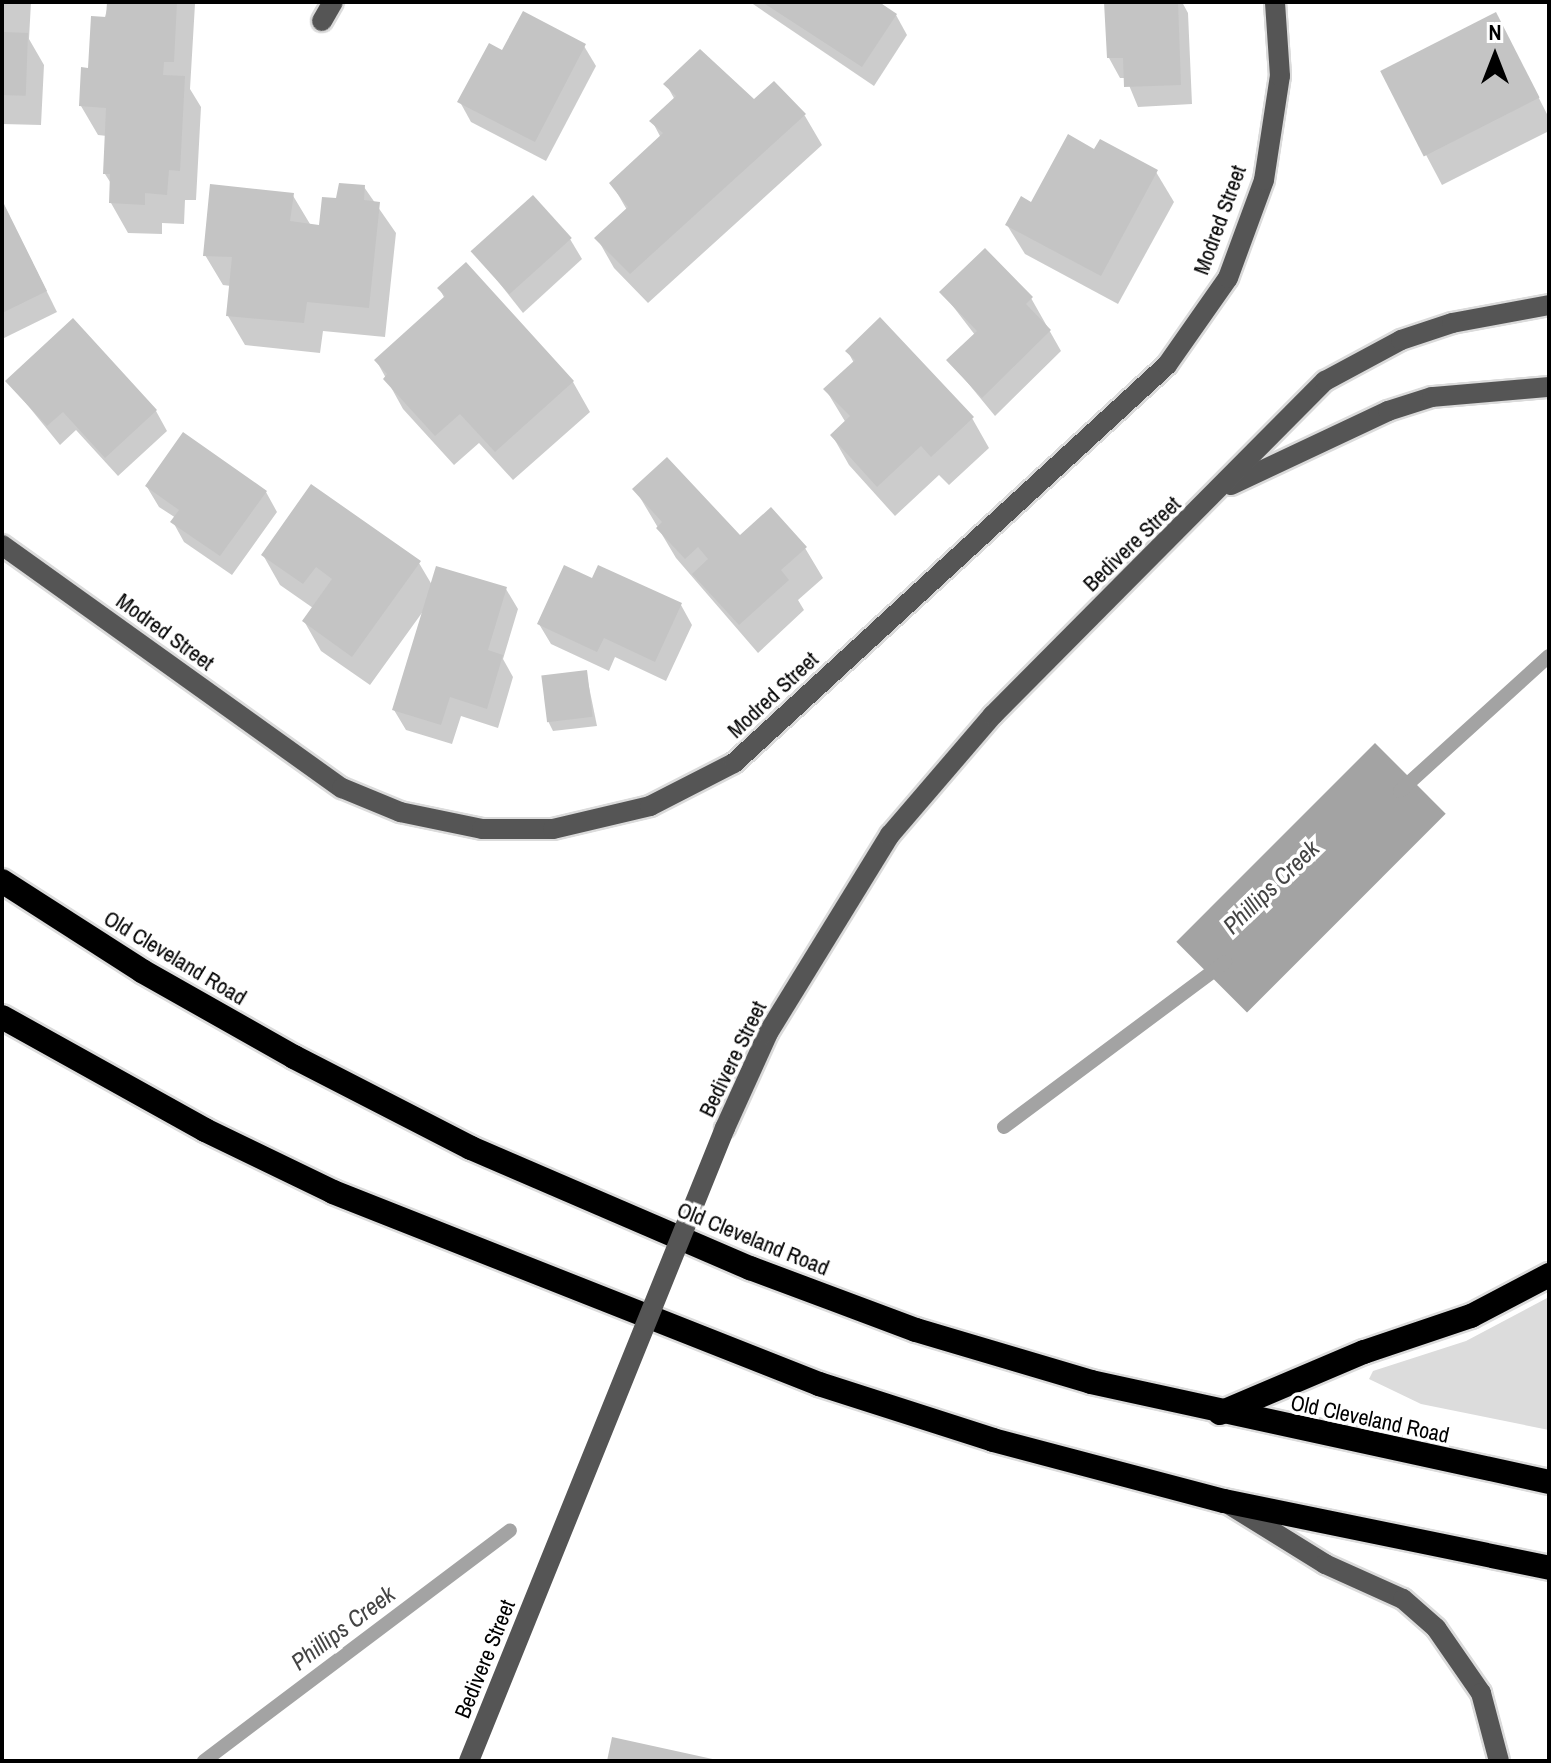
<!DOCTYPE html>
<style>
body{margin:0}
#map{position:relative;width:1551px;height:1763px;overflow:hidden;background:#fff;font-family:"Archivo Narrow",sans-serif}
div>[style]{position:absolute}
.green>*{inset:0;background:#dcdcdc}
.water>*{inset:0;background:#a3a3a3;transform-origin:0 0}
.shadow>*{inset:0;background:#0003}
.stream>*{height:14px;margin:-7px;padding:0 7px;transform-origin:7px;border-radius:7px;background:#a3a3a3}
.building>*{inset:0;background:#c4c4c4;transform-origin:0 0}
.roads{filter:drop-shadow(2px 0 #dbdbdb) drop-shadow(-2px 0 #dbdbdb) drop-shadow(0 2px #dbdbdb) drop-shadow(0 -2px #dbdbdb)}
.minor>*{height:20px;margin:-10px;padding:0 10px;transform-origin:10px;border-radius:10px;background:#555}
.highway>*{height:24px;margin:-12px;padding:0 12px;transform-origin:12px;border-radius:12px;background:#000}
.minor-bridge>*{height:20px;margin:-10px;padding:0 10px;transform-origin:10px;border-radius:10px;background:#555}
span{translate:-50% -50%;white-space:nowrap;text-align:center;line-height:1.15;-webkit-text-stroke:7px #fff;paint-order:stroke}
.street-label{font-size:22px;color:#000}
.water-label{font-size:24px;color:#444;font-style:italic}
.frame{position:absolute;inset:0;border:4px solid #000;pointer-events:none}
.north{position:absolute;left:1455px;top:16px;width:80px;height:80px;-webkit-text-stroke:6px #fff;paint-order:stroke;rotate:0deg;font-size:22px;font-weight:700;line-height:32px;text-align:center;color:#000}
.north::after{content:'';display:block;margin:auto;width:28px;height:36px;background:#000;clip-path:polygon(50% 0,100% 100%,50% 72%,0 100%)}
</style>
<div id="map">
<div class="green">
<div style="clip-path:polygon(1549px 1297px,1549px 1430px,1421px 1404px,1369px 1379px,1373px 1371px,1466px 1341px)"></div>
</div>
<div class="water">
<div style="left:1375px;top:743px;width:100px;height:281px;rotate:45deg"></div>
</div>
<div class="shadow">
<div style="clip-path:polygon(2px 2px,31px 2px,29px 39px,44px 65px,41px 125px,2px 124px)"></div>
<div style="clip-path:polygon(109px 2px,195px 4px,190px 89px,201px 107px,196px 200px,185px 200px,184px 224px,162px 223px,162px 234px,128px 233px,111px 203px,112px 185px,105px 174px,107px 136px,98px 135px,81px 106px)"></div>
<div style="clip-path:polygon(750px 2px,879px 2px,896px 15px,907px 35px,874px 86px)"></div>
<div style="clip-path:polygon(1106px 2px,1182px 2px,1188px 13px,1192px 104px,1138px 107px,1126px 78px,1120px 78px,1109px 58px)"></div>
<div style="clip-path:polygon(1512px 45px,1549px 118px,1549px 131px,1442px 185px,1382px 72px)"></div>
<div style="clip-path:polygon(584px 46px,596px 66px,546px 161px,471px 122px,460px 102px,503px 53px)"></div>
<div style="clip-path:polygon(774px 83px,805px 116px,822px 145px,648px 303px,614px 268px,597px 238px,627px 210px,612px 184px,661px 138px,652px 121px,675px 100px,666px 84px,754px 102px)"></div>
<div style="clip-path:polygon(1095px 152px,1156px 172px,1174px 202px,1118px 304px,1025px 254px,1007px 225px)"></div>
<div style="clip-path:polygon(364px 187px,396px 233px,385px 337px,323px 331px,320px 353px,245px 345px,228px 316px,231px 286px,223px 285px,205px 255px,292px 194px,310px 224px,320px 228px,337px 200px)"></div>
<div style="clip-path:polygon(2px 201px,57px 312px,2px 339px)"></div>
<div style="clip-path:polygon(570px 239px,582px 259px,523px 313px,474px 251px)"></div>
<div style="clip-path:polygon(439px 288px,573px 382px,590px 412px,513px 480px,479px 443px,454px 465px,403px 409px,376px 360px,445px 299px)"></div>
<div style="clip-path:polygon(942px 292px,1031px 298px,1061px 351px,995px 416px,949px 360px,975px 335px)"></div>
<div style="clip-path:polygon(848px 352px,972px 418px,989px 448px,949px 485px,939px 475px,895px 516px,849px 465px,832px 435px,846px 423px,826px 390px,854px 363px)"></div>
<div style="clip-path:polygon(8px 381px,156px 411px,167px 431px,118px 476px,76px 430px,60px 445px)"></div>
<div style="clip-path:polygon(147px 487px,266px 492px,277px 512px,232px 575px,184px 542px,173px 522px,176px 518px,159px 507px)"></div>
<div style="clip-path:polygon(635px 489px,740px 538px,805px 548px,823px 578px,798px 600px,804px 610px,758px 653px,676px 558px)"></div>
<div style="clip-path:polygon(263px 555px,419px 563px,432px 585px,506px 589px,518px 609px,503px 659px,513px 677px,498px 728px,461px 716px,452px 744px,406px 730px,394px 710px,424px 610px,370px 685px,321px 651px,304px 621px,313px 608px,280px 585px)"></div>
<div style="clip-path:polygon(593px 581px,681px 605px,692px 625px,666px 681px,615px 657px,609px 671px,551px 644px,539px 624px)"></div>
<div style="clip-path:polygon(586px 672px,597px 726px,553px 731px,548px 721px)"></div>
</div>
<div class="stream">
<div style="left:1400px;top:791px;width:201px;rotate:-42.2deg"></div>
<div style="left:1004px;top:1127px;width:276px;rotate:-36.7deg"></div>
<div style="left:204px;top:1761px;width:383px;rotate:-37deg"></div>
</div>
<div class="building">
<div style="clip-path:polygon(107px 2px,177px 2px,174px 62px,164px 62px,163px 75px,185px 76px,180px 171px,169px 170px,167px 195px,145px 193px,145px 205px,109px 203px,110px 174px,103px 174px,106px 108px,79px 106px,81px 67px,88px 68px,91px 16px,106px 17px)"></div>
<div style="clip-path:polygon(762px 2px,879px 2px,897px 14px,862px 67px)"></div>
<div style="clip-path:polygon(1104px 2px,1178px 2px,1181px 85px,1124px 87px,1123px 58px,1107px 58px)"></div>
<div style="clip-path:polygon(523px 11px,586px 44px,535px 142px,457px 102px,489px 43px,502px 50px)"></div>
<div style="left:1496px;top:12px;width:96px;height:130px;rotate:63deg"></div>
<div style="left:2px;top:32px;width:26px;height:63px;rotate:2deg"></div>
<div style="clip-path:polygon(700px 49px,754px 99px,774px 81px,806px 114px,630px 274px,594px 238px,628px 207px,609px 183px,663px 133px,649px 121px,676px 96px,663px 84px)"></div>
<div style="clip-path:polygon(1068px 134px,1094px 149px,1100px 139px,1158px 170px,1101px 276px,1005px 225px,1021px 196px,1031px 202px)"></div>
<div style="clip-path:polygon(339px 183px,365px 185px,364px 200px,380px 202px,369px 308px,307px 302px,304px 323px,226px 316px,232px 257px,203px 256px,210px 184px,294px 193px,290px 221px,319px 225px,322px 197px,336px 198px)"></div>
<div style="left:533px;top:195px;width:58px;height:84px;rotate:48deg"></div>
<div style="clip-path:polygon(2px 200px,47px 291px,2px 313px)"></div>
<div style="clip-path:polygon(985px 248px,1033px 297px,1026px 304px,1051px 330px,982px 398px,946px 360px,977px 331px,939px 292px)"></div>
<div style="clip-path:polygon(466px 262px,574px 381px,495px 452px,460px 414px,435px 436px,383px 379px,387px 374px,374px 360px,445px 296px,437px 288px)"></div>
<div style="clip-path:polygon(880px 317px,974px 417px,931px 457px,921px 446px,877px 487px,830px 435px,850px 416px,823px 389px,855px 360px,845px 351px)"></div>
<div style="clip-path:polygon(73px 318px,157px 410px,105px 458px,63px 412px,47px 426px,5px 381px)"></div>
<div style="clip-path:polygon(183px 432px,267px 491px,220px 556px,170px 522px,179px 510px,145px 486px)"></div>
<div style="clip-path:polygon(667px 457px,740px 535px,771px 507px,807px 547px,781px 570px,789px 580px,739px 625px,692px 574px,708px 559px,698px 547px,685px 559px,656px 528px,662px 522px,632px 489px)"></div>
<div style="clip-path:polygon(311px 484px,421px 561px,352px 657px,302px 621px,332px 579px,316px 567px,303px 584px,261px 555px)"></div>
<div style="clip-path:polygon(564px 565px,592px 578px,598px 565px,682px 603px,655px 662px,604px 638px,597px 652px,537px 624px)"></div>
<div style="clip-path:polygon(436px 566px,507px 587px,488px 650px,503px 655px,487px 709px,450px 697px,441px 725px,392px 710px)"></div>
<div style="left:587px;top:670px;width:47px;height:46px;rotate:83deg"></div>
<div style="clip-path:polygon(612px 1737px,717px 1760px,717px 1761px,607px 1761px)"></div>
</div>
<div class="roads">
<div class="minor">
<div style="left:322px;top:21px;width:22px;rotate:-60deg"></div>
<div style="left:1231px;top:485px;width:174px;rotate:-25.2deg"></div>
<div style="left:1388px;top:411px;width:46px;rotate:-17.7deg"></div>
<div style="left:1432px;top:397px;width:117px;rotate:-4.9deg"></div>
<div style="left:2px;top:545px;width:418px;rotate:35.6deg"></div>
<div style="left:342px;top:788px;width:63px;rotate:22.5deg"></div>
<div style="left:400px;top:812px;width:84px;rotate:11.7deg"></div>
<div style="left:482px;top:829px;width:71px"></div>
<div style="left:553px;top:829px;width:100px;rotate:-13.3deg"></div>
<div style="left:650px;top:806px;width:94px;rotate:-27.1deg"></div>
<div style="left:734px;top:763px;width:588px;rotate:-42.59deg"></div>
<div style="left:1167px;top:365px;width:106px;rotate:-55deg"></div>
<div style="left:1228px;top:278px;width:104px;rotate:-69.8deg"></div>
<div style="left:1264px;top:180px;width:105px;rotate:-81.3deg"></div>
<div style="left:1280px;top:76px;width:74px;rotate:-93.9deg"></div>
<div style="left:725px;top:1128px;width:104px;rotate:-65.6deg"></div>
<div style="left:768px;top:1033px;width:233px;rotate:-58.4deg"></div>
<div style="left:890px;top:835px;width:158px;rotate:-49.4deg"></div>
<div style="left:993px;top:715px;width:471px;rotate:-45.2deg"></div>
<div style="left:1325px;top:381px;width:86px;rotate:-28.3deg"></div>
<div style="left:1401px;top:340px;width:54px;rotate:-18.4deg"></div>
<div style="left:1452px;top:323px;width:99px;rotate:-10.5deg"></div>
<div style="left:1230px;top:1505px;width:112px;rotate:31.8deg"></div>
<div style="left:1325px;top:1564px;width:85px;rotate:24.2deg"></div>
<div style="left:1403px;top:1599px;width:44px;rotate:41.3deg"></div>
<div style="left:1436px;top:1628px;width:79px;rotate:55.3deg"></div>
<div style="left:1481px;top:1693px;width:70px;rotate:75.2deg"></div>
</div>
<div class="highway">
<div style="left:2px;top:881px;width:166px;rotate:32.7deg"></div>
<div style="left:142px;top:971px;width:175px;rotate:29.5deg"></div>
<div style="left:294px;top:1057px;width:199px;rotate:27.2deg"></div>
<div style="left:471px;top:1148px;width:304px;rotate:23.3deg"></div>
<div style="left:750px;top:1268px;width:177px;rotate:20.5deg"></div>
<div style="left:916px;top:1330px;width:183px;rotate:16.5deg"></div>
<div style="left:1091px;top:1382px;width:469px;rotate:12.3deg"></div>
<div style="left:2px;top:1017px;width:232px;rotate:29.1deg"></div>
<div style="left:205px;top:1130px;width:142px;rotate:25.8deg"></div>
<div style="left:333px;top:1192px;width:523px;rotate:21.56deg"></div>
<div style="left:819px;top:1384px;width:183px;rotate:17.8deg"></div>
<div style="left:993px;top:1440px;width:239px;rotate:14.8deg"></div>
<div style="left:1224px;top:1501px;width:332px;rotate:11.6deg"></div>
<div style="left:1220px;top:1413px;width:156px;rotate:-23deg"></div>
<div style="left:1364px;top:1352px;width:113px;rotate:-18.6deg"></div>
<div style="left:1471px;top:1316px;width:88px;rotate:-27.7deg"></div>
</div>
</div>
<div class="minor-bridge">
<div style="left:469px;top:1761px;width:683px;rotate:-67.98deg"></div>
</div>
<div class="street-label">
<span style="left:1220px;top:220px;rotate:-70deg">Modred Street</span>
<span style="left:1132px;top:544px;rotate:-44deg">Bedivere Street</span>
<span style="left:165px;top:632px;rotate:36deg">Modred Street</span>
<span style="left:773px;top:695px;rotate:-43deg">Modred Street</span>
<span style="left:175px;top:958px;rotate:31deg">Old Cleveland Road</span>
<span style="left:733px;top:1059px;rotate:-64deg">Bedivere Street</span>
<span style="left:753px;top:1239px;rotate:22deg">Old Cleveland Road</span>
<span style="left:1370px;top:1419px;rotate:12deg">Old Cleveland Road</span>
<span style="left:485px;top:1659px;rotate:-68deg">Bedivere Street</span>
</div>
<div class="water-label">
<span style="left:1271px;top:887px;rotate:-44deg">Phillips Creek</span>
<span style="left:343px;top:1628px;rotate:-37deg">Phillips Creek</span>
</div>
<div class="frame"></div>
<div class="north">N</div>
</div>
